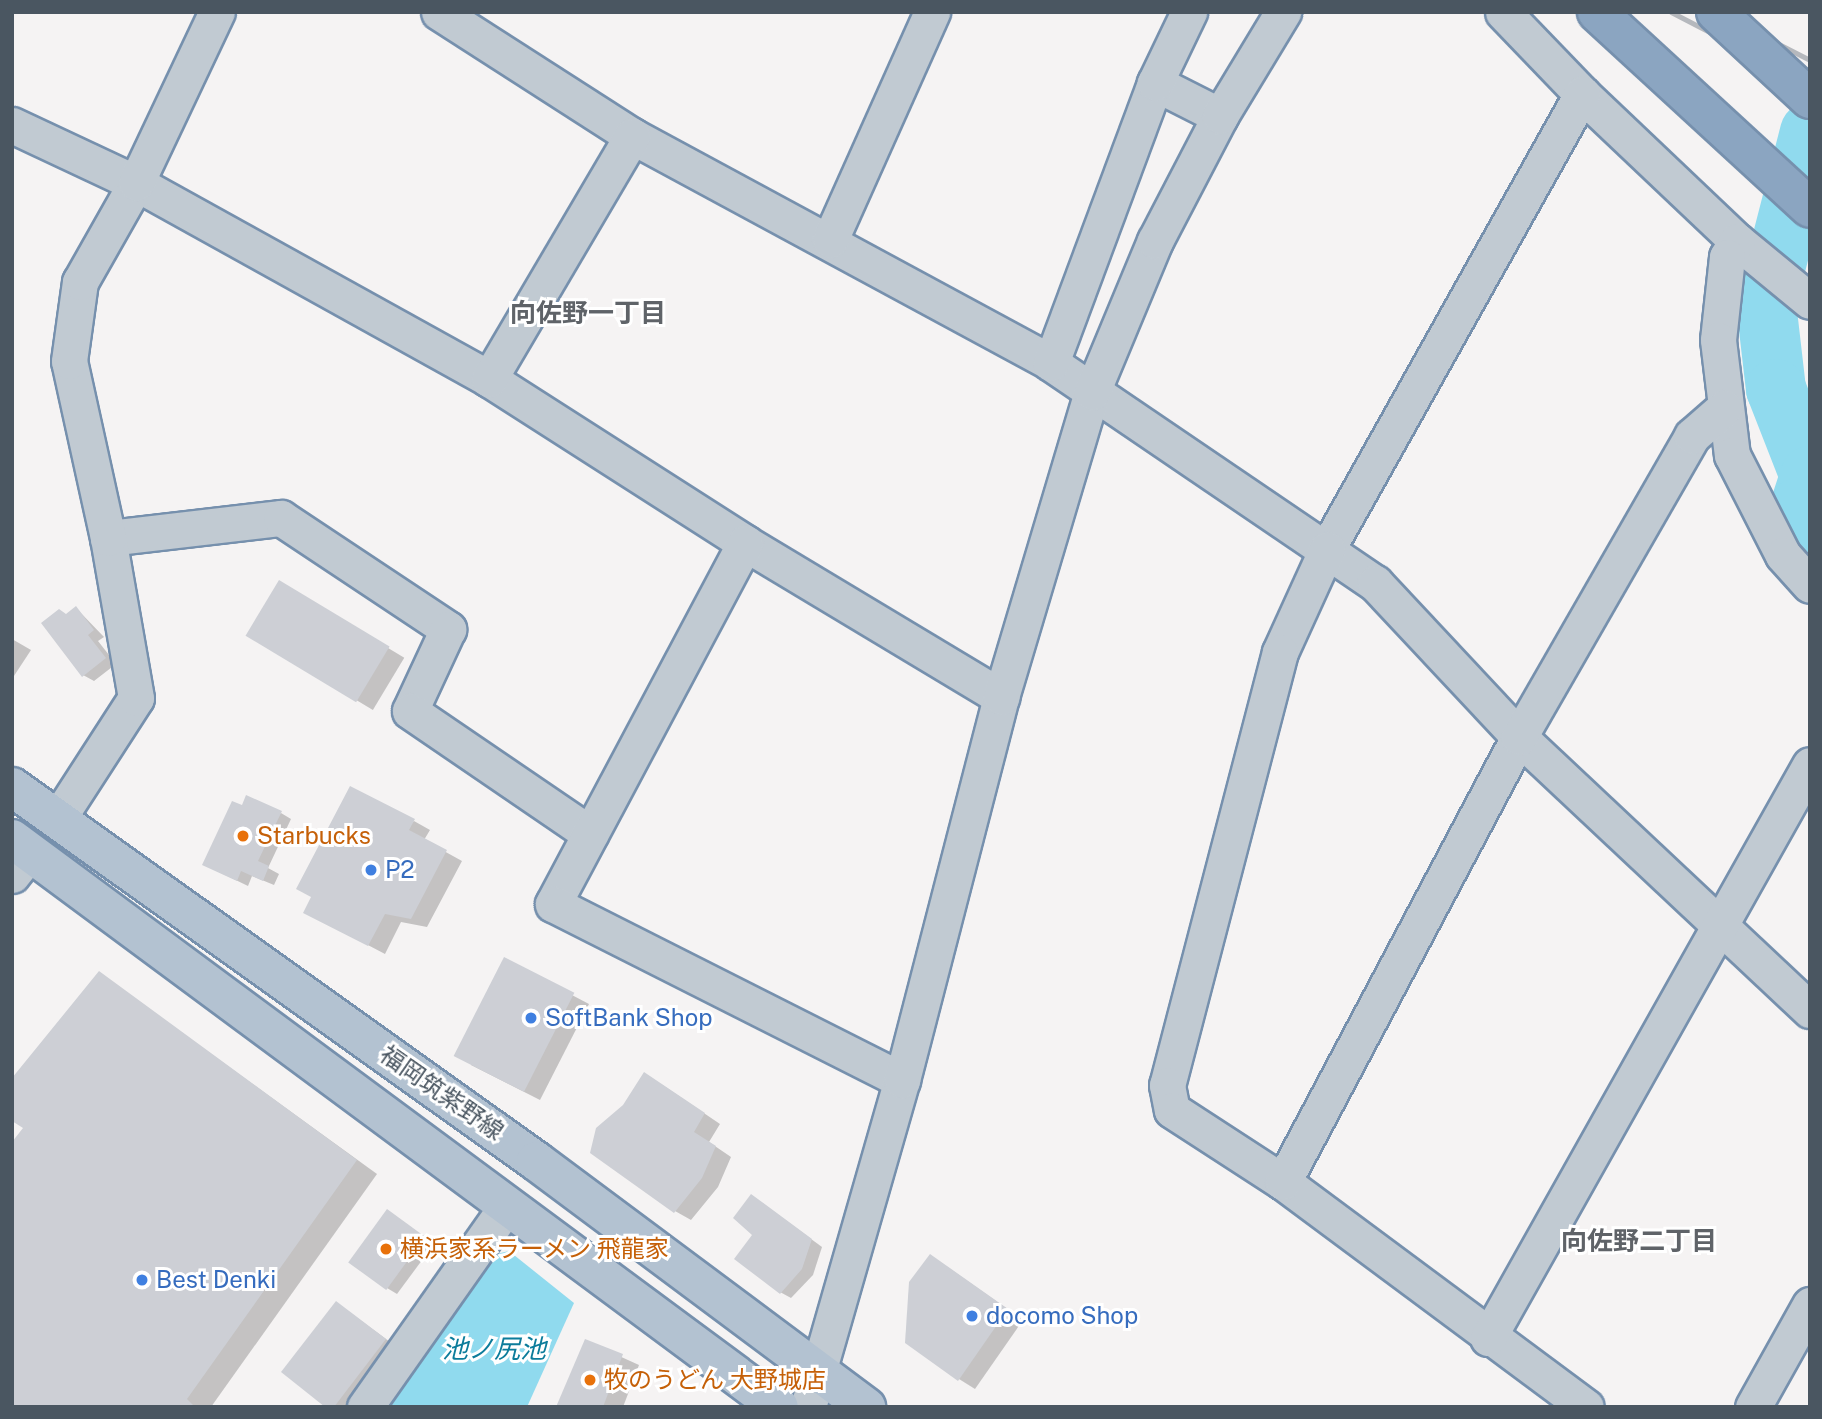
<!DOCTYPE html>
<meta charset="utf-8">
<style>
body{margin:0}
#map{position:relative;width:1822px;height:1419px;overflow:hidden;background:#f5f3f3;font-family:"Public Sans","Noto Sans JP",sans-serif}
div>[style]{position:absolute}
.water>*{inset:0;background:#90daee}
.shadow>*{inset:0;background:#0003;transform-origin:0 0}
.river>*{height:60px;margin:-30px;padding:0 30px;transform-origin:30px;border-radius:30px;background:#90daee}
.building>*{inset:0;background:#cdcfd5;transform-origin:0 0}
.roads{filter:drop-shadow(2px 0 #7690ad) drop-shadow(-2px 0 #7690ad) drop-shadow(0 2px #7690ad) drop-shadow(0 -2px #7690ad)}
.minor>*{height:35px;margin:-17.5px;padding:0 17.5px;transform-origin:17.5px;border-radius:17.5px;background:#c1cad2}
.major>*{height:38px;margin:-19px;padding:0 19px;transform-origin:19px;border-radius:19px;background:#b3c2d1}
.highway>*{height:38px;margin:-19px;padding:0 19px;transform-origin:19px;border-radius:19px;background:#8ba5c1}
.rail>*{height:5px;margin:-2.5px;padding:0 2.5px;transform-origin:2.5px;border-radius:2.5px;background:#b5b8bd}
.bridges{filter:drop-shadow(2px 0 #7690ad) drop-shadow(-2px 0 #7690ad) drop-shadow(0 2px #7690ad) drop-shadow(0 -2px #7690ad)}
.highway-bridge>*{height:38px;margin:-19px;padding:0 19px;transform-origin:19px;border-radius:19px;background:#8ba5c1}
.dots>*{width:19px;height:19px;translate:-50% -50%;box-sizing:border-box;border:4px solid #fff;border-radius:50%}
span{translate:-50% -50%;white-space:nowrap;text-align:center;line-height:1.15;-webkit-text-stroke:6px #fff;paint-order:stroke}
.food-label{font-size:24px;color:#c56008}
.left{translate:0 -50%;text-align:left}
.shop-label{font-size:24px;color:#366cbe}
.street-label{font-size:24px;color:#4a5661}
.neighbourhood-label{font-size:26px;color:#5f6368;font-weight:700}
.water-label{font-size:26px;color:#0c7c9b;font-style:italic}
.frame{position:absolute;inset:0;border:14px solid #4a5661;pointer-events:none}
</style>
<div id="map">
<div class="water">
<div style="clip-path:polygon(509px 1251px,574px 1303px,527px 1407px,390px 1407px,492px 1255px)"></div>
</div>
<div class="shadow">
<div style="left:280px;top:583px;width:145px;height:61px;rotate:31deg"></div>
<div style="clip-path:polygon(76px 608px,104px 637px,98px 641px,116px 664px,94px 681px,83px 675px,66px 616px)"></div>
<div style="clip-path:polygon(12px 639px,31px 650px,12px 679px)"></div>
<div style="clip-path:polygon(281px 813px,291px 819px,268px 868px,279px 874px,274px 885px,252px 876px,248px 886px,215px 870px)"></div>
<div style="clip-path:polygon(414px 821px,430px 830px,424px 840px,462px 861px,427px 927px,401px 922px,385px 954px,322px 921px,313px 897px)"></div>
<div style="clip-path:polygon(505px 960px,589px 1004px,540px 1100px,471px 1065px)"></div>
<div style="clip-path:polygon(99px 973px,377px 1174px,211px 1407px,12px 1407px,25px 1127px)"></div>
<div style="clip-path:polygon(661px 1084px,720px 1124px,709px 1142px,731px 1157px,718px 1187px,691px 1220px,675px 1211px)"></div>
<div style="clip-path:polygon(762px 1203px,822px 1247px,813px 1275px,791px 1298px,780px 1292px,754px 1234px)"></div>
<div style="clip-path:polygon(398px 1218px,434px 1244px,397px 1294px,387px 1288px)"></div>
<div style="clip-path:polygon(946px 1266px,1023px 1320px,975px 1389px,959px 1379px)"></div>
<div style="clip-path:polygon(337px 1303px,401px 1350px,357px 1407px,328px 1407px)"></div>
<div style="clip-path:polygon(586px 1341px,639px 1365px,623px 1407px,557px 1407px)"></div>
</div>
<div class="river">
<div style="left:1810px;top:132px;width:177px;rotate:104.4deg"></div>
<div style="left:1766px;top:303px;width:87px;rotate:83.4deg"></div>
<div style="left:1776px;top:389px;width:93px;rotate:68.7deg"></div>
<div style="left:1810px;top:476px;width:33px;rotate:108deg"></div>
<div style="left:1800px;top:507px;width:20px;rotate:60deg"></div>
</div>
<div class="building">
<div style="left:279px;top:580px;width:129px;height:65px;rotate:31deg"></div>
<div style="clip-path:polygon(76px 606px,94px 630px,88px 635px,106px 658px,82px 677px,41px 623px,59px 609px,66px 614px)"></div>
<div style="clip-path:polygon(350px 786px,415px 819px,409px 830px,447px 850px,411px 919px,385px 914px,368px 946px,303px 913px,311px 897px,296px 889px)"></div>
<div style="clip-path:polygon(246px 795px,282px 811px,258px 861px,269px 866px,263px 881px,241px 871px,237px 881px,202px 865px,232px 801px,242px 805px)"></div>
<div style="left:504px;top:957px;width:79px;height:111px;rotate:27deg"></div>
<div style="clip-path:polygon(99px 971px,357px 1160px,187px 1399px,195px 1407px,12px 1407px,12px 1142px,23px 1128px,12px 1121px,12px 1078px)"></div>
<div style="clip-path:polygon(644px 1072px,705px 1113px,694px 1132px,716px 1146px,702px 1178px,674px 1213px,590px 1153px,596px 1128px,623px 1105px)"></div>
<div style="clip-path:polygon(751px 1194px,812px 1239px,802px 1269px,780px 1294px,734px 1259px,752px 1235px,733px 1218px)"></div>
<div style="left:387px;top:1209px;width:47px;height:66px;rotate:36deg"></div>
<div style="clip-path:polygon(930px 1254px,1008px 1309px,958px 1381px,905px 1343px,909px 1282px)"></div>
<div style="clip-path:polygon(336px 1301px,386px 1339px,334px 1407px,325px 1407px,281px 1372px)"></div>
<div style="clip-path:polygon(585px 1339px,623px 1354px,603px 1407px,556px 1407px)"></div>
</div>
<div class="roads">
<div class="minor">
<div style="left:439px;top:12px;width:229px;rotate:32.7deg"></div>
<div style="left:632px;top:136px;width:477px;rotate:28.4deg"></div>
<div style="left:1051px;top:363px;width:392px;rotate:34.2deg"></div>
<div style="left:1375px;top:583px;width:211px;rotate:46.9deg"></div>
<div style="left:1519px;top:737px;width:399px;rotate:43.2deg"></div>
<div style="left:1503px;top:12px;width:114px;rotate:46.1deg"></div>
<div style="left:1582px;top:94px;width:214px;rotate:43.5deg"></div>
<div style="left:1737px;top:241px;width:94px;rotate:39.4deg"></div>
<div style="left:1155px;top:83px;width:73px;rotate:26.9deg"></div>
<div style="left:1582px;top:94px;width:522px;rotate:119.27deg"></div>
<div style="left:1327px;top:549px;width:113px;rotate:114.5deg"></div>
<div style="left:1280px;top:652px;width:448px;rotate:104.6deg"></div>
<div style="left:1167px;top:1085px;width:25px;rotate:79deg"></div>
<div style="left:1172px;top:1110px;width:132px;rotate:33deg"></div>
<div style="left:1283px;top:1182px;width:377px;rotate:36.6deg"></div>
<div style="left:12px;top:125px;width:137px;rotate:25.1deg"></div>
<div style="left:136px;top:183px;width:404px;rotate:29deg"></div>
<div style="left:489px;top:379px;width:304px;rotate:32.6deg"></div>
<div style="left:745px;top:543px;width:299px;rotate:31deg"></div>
<div style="left:830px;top:240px;width:250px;rotate:-65.9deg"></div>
<div style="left:1737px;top:241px;width:19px;rotate:122deg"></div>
<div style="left:1727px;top:257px;width:83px;rotate:96.2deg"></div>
<div style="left:1718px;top:340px;width:116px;rotate:83.1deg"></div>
<div style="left:1732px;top:455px;width:112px;rotate:63deg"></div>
<div style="left:1783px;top:555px;width:40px;rotate:48deg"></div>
<div style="left:1051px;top:363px;width:299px;rotate:-69.6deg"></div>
<div style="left:1155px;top:83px;width:79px;rotate:-64.4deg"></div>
<div style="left:489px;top:379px;width:282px;rotate:-59.5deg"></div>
<div style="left:108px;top:538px;width:174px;rotate:-6.6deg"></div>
<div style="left:281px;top:518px;width:201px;rotate:33.6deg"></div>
<div style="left:448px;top:629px;width:90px;rotate:114.9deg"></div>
<div style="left:410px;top:711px;width:218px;rotate:34.3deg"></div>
<div style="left:745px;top:543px;width:409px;rotate:118deg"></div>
<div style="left:553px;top:904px;width:391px;rotate:26.8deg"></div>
<div style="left:57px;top:820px;width:145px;rotate:-57.1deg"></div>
<div style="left:136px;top:698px;width:162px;rotate:-99.9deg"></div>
<div style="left:108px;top:538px;width:181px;rotate:-102.4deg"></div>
<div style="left:69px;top:361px;width:80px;rotate:-82.1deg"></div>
<div style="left:80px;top:282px;width:114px;rotate:-60.5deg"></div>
<div style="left:136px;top:183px;width:189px;rotate:-64.7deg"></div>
<div style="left:12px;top:875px;width:29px;rotate:-52deg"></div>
<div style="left:1283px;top:1182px;width:504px;rotate:-62.06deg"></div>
<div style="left:1519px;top:737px;width:347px;rotate:-60.1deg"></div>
<div style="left:1692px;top:436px;width:43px;rotate:-41.2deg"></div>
<div style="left:1488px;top:1338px;width:657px;rotate:-60.67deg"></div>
<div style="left:365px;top:1407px;width:245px;rotate:-54.8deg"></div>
<div style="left:808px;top:1407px;width:340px;rotate:-74deg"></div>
<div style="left:902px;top:1080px;width:396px;rotate:-75.5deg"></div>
<div style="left:1001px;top:697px;width:318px;rotate:-73.4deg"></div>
<div style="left:1092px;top:392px;width:164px;rotate:-67.4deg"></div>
<div style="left:1155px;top:241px;width:141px;rotate:-62.5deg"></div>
<div style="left:1220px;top:116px;width:122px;rotate:-58.8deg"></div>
<div style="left:1753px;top:1407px;width:117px;rotate:-60.8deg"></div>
</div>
<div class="major">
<div style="left:12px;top:787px;width:644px;rotate:35.52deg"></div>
<div style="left:536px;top:1161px;width:412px;rotate:36.7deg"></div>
<div style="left:12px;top:839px;width:954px;rotate:36.52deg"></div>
</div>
<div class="highway">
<div style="left:1597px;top:12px;width:289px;rotate:42.6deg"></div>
</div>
</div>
<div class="rail">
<div style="left:1671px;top:12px;width:157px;rotate:27.4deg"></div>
<div style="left:1716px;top:12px;width:106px;rotate:27.1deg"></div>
</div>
<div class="bridges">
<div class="highway-bridge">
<div style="left:1716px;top:12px;width:128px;rotate:42.8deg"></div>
</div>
</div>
<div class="dots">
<div style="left:243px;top:836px;background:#e8710a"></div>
<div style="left:371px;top:870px;background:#3f7fe0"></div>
<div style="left:531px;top:1018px;background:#3f7fe0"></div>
<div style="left:386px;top:1249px;background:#e8710a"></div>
<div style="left:142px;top:1280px;background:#3f7fe0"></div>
<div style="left:972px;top:1316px;background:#3f7fe0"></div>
<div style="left:590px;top:1380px;background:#e8710a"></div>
</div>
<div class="food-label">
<span class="left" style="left:257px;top:836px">Starbucks</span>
<span class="left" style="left:400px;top:1249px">横浜家系ラーメン 飛龍家</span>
<span class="left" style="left:604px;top:1380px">牧のうどん 大野城店</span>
</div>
<div class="shop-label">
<span class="left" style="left:385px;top:870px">P2</span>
<span class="left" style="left:545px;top:1018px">SoftBank Shop</span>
<span class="left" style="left:156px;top:1280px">Best Denki</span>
<span class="left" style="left:986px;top:1316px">docomo Shop</span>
</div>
<div class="street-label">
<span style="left:442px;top:1093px;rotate:35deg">福岡筑紫野線</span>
</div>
<div class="neighbourhood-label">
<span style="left:588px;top:313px">向佐野一丁目</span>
<span style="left:1639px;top:1241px">向佐野二丁目</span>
</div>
<div class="water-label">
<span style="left:494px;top:1349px">池ノ尻池</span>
</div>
<div class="frame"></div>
</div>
